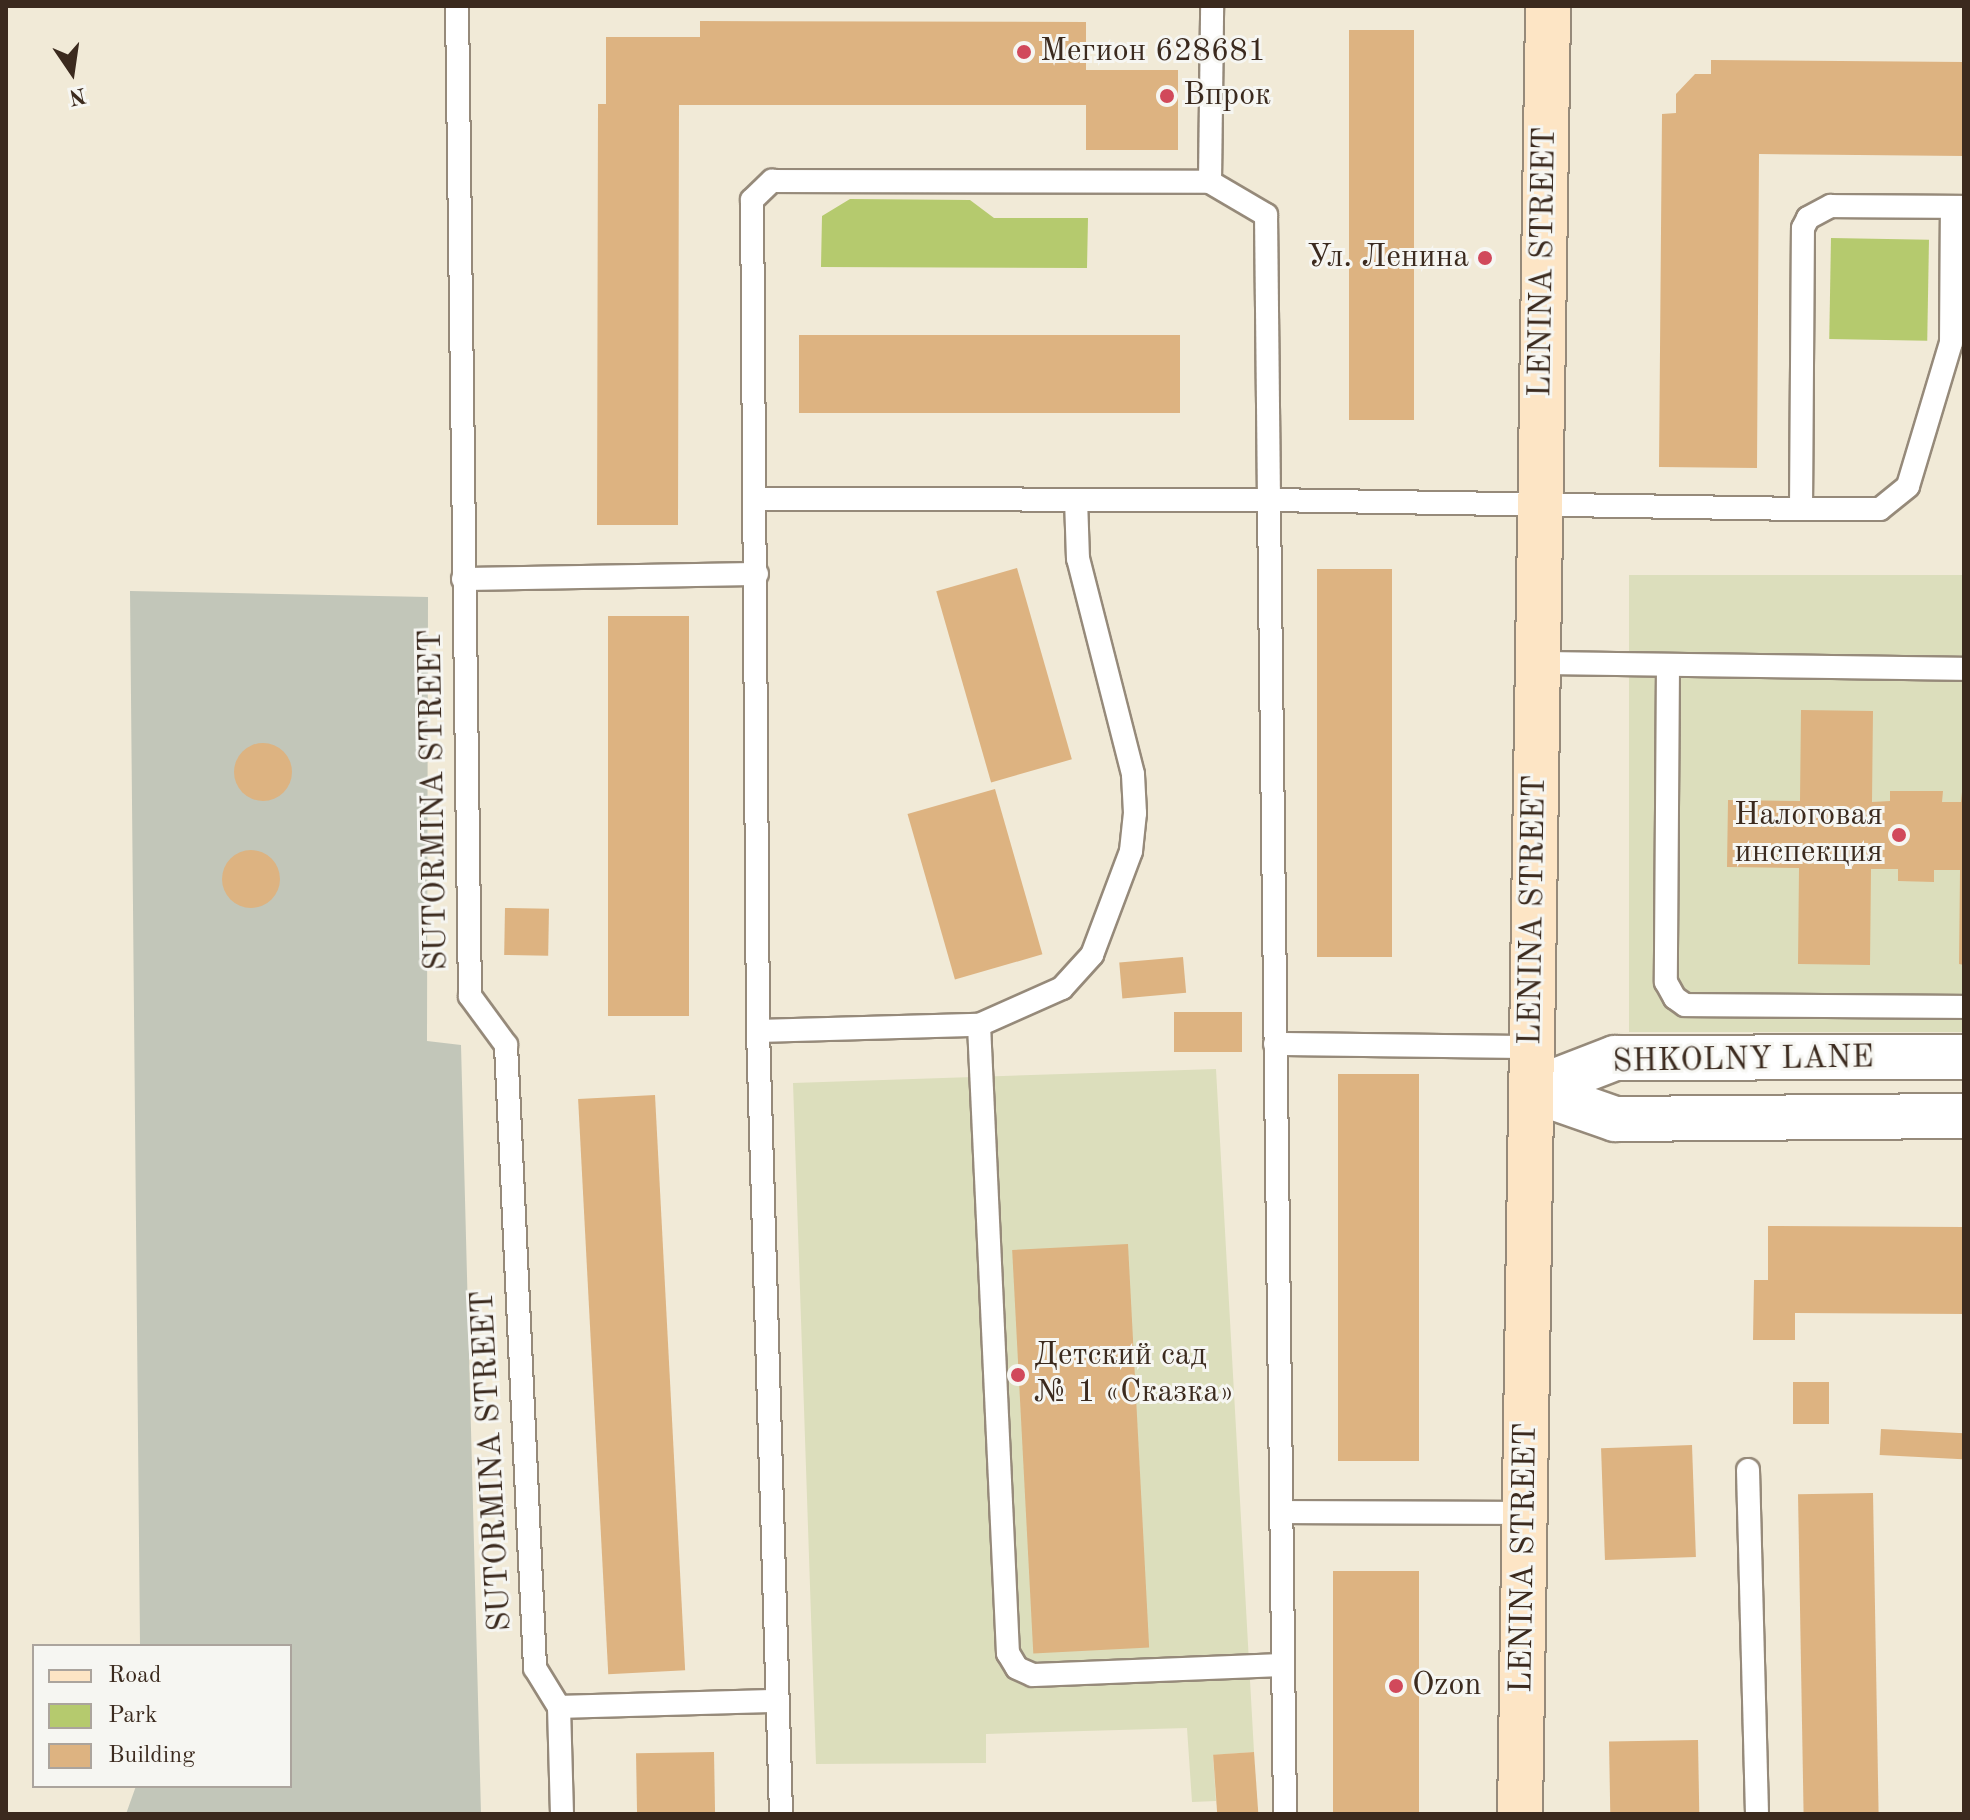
<!DOCTYPE html>
<meta charset="utf-8">
<style>
body{margin:0}
#map{position:relative;width:1970px;height:1820px;overflow:hidden;background:#f1ead7;font-family:"Old Standard TT",serif}
div>[style]{position:absolute}
.built>*{inset:0;background:#dcdebc;transform-origin:0 0}
.industrial>*{inset:0;background:#c2c6b9}
.green>*{inset:0;background:#b5ca6e;transform-origin:0 0}
.building>*{inset:0;background:#ddb381;transform-origin:0 0}
.round{border-radius:50%}
.roads{filter:drop-shadow(2px 0 #968a7a) drop-shadow(-2px 0 #968a7a) drop-shadow(0 2px #968a7a) drop-shadow(0 -2px #968a7a)}
.lane>*{height:22px;margin:-11px;padding:0 11px;transform-origin:11px;border-radius:11px;background:#fff}
.street>*{height:44px;margin:-22px;padding:0 22px;transform-origin:22px;border-radius:22px;background:#fff}
.secondary>*{height:44px;margin:-22px;padding:0 22px;transform-origin:22px;border-radius:22px;background:#fde5c5}
.dots>*{width:22px;height:22px;translate:-50% -50%;box-sizing:border-box;border:4px solid #f6f6f2;border-radius:50%}
span{translate:-50% -50%;white-space:nowrap;text-align:center;line-height:1.15;-webkit-text-stroke:6px #f6f6f2;paint-order:stroke}
.poi-label{font-size:32px;color:#3b2a1e}
.left{translate:0 -50%;text-align:left}
.right{translate:-100% -50%;text-align:right}
.street-label{font-size:32px;color:#3b2a1e}
.frame{position:absolute;inset:0;border:8px solid #3b2a1e;pointer-events:none}
.legend{position:absolute;left:32px;top:1644px;width:260px;height:144px;box-sizing:border-box;background:#f6f6f2;border:2px solid #aba49d;margin:0;padding:10px 14px;list-style:none;font-size:24px;color:#3b2a1e}
.legend li{display:flex;align-items:center;gap:16px;height:40px}
.legend b{width:40px;border:2px solid #aba49d}
.north{position:absolute;left:32px;top:32px;width:80px;height:80px;-webkit-text-stroke:6px #f6f6f2;paint-order:stroke;rotate:167deg;font-size:22px;font-weight:700;line-height:32px;text-align:center;color:#3b2a1e}
.north::after{content:'';display:block;margin:auto;width:28px;height:36px;background:#3b2a1e;clip-path:polygon(50% 0,100% 100%,50% 72%,0 100%)}
</style>
<div id="map">
<div class="built">
<div style="left:1964px;top:575px;width:457px;height:335px;rotate:90deg"></div>
<div style="clip-path:polygon(1216px 1069px,1254px 1752px,1213px 1755px,1216px 1801px,1192px 1802px,1187px 1728px,986px 1734px,986px 1763px,816px 1764px,793px 1083px)"></div>
</div>
<div class="industrial">
<div style="clip-path:polygon(130px 591px,428px 597px,427px 1041px,461px 1045px,481px 1814px,126px 1814px,136px 1786px,290px 1786px,290px 1646px,140px 1646px)"></div>
</div>
<div class="green">
<div style="clip-path:polygon(850px 199px,970px 200px,994px 218px,1088px 218px,1087px 268px,821px 267px,822px 216px)"></div>
<div style="left:1831px;top:238px;width:98px;height:101px;rotate:1deg"></div>
</div>
<div class="building">
<div style="clip-path:polygon(700px 21px,1086px 22px,1086px 70px,1178px 70px,1178px 150px,1086px 150px,1086px 105px,679px 105px,678px 525px,597px 525px,598px 104px,606px 104px,606px 37px,700px 37px)"></div>
<div style="left:1414px;top:30px;width:390px;height:65px;rotate:90deg"></div>
<div style="clip-path:polygon(1711px 60px,1964px 62px,1964px 156px,1759px 154px,1757px 468px,1659px 467px,1662px 114px,1676px 113px,1676px 94px,1695px 74px,1711px 74px)"></div>
<div style="left:799px;top:335px;width:381px;height:78px"></div>
<div style="left:1017px;top:568px;width:199px;height:84px;rotate:74deg"></div>
<div style="left:1317px;top:569px;width:75px;height:388px"></div>
<div style="left:689px;top:616px;width:400px;height:81px;rotate:90deg"></div>
<div style="clip-path:polygon(1801px 710px,1873px 711px,1872px 802px,1890px 801px,1890px 791px,1943px 791px,1942px 802px,1961px 802px,1964px 772px,1964px 965px,1959px 964px,1960px 870px,1934px 870px,1934px 882px,1898px 881px,1898px 869px,1871px 869px,1870px 965px,1798px 964px,1799px 868px,1727px 867px,1728px 800px,1800px 801px)"></div>
<div class="round" style="left:234px;top:743px;width:58px;height:58px"></div>
<div style="left:995px;top:789px;width:172px;height:91px;rotate:74deg"></div>
<div class="round" style="left:222px;top:850px;width:58px;height:58px"></div>
<div style="left:505px;top:908px;width:44px;height:47px;rotate:1deg"></div>
<div style="left:1183px;top:957px;width:36px;height:64px;rotate:85deg"></div>
<div style="left:1174px;top:1012px;width:68px;height:40px"></div>
<div style="left:1338px;top:1074px;width:81px;height:387px"></div>
<div style="left:655px;top:1095px;width:576px;height:77px;rotate:87deg"></div>
<div style="clip-path:polygon(1768px 1226px,1964px 1227px,1964px 1314px,1795px 1313px,1795px 1340px,1753px 1340px,1754px 1280px,1768px 1280px)"></div>
<div style="left:1128px;top:1244px;width:404px;height:116px;rotate:87deg"></div>
<div style="left:1793px;top:1382px;width:36px;height:42px"></div>
<div style="left:1881px;top:1429px;width:83px;height:26px;rotate:3deg"></div>
<div style="left:1692px;top:1445px;width:112px;height:91px;rotate:88deg"></div>
<div style="left:1873px;top:1493px;width:321px;height:75px;rotate:89deg"></div>
<div style="left:1333px;top:1571px;width:86px;height:243px"></div>
<div style="left:1698px;top:1740px;width:74px;height:89px;rotate:89deg"></div>
<div style="left:714px;top:1752px;width:62px;height:78px;rotate:89deg"></div>
<div style="left:1254px;top:1752px;width:62px;height:41px;rotate:86deg"></div>
</div>
<div class="roads">
<div class="lane">
<div style="left:457px;top:6px;width:990px;rotate:89.25deg"></div>
<div style="left:470px;top:996px;width:61px;rotate:53.7deg"></div>
<div style="left:506px;top:1045px;width:624px;rotate:87.33deg"></div>
<div style="left:535px;top:1668px;width:46px;rotate:58.4deg"></div>
<div style="left:559px;top:1707px;width:107px;rotate:88.4deg"></div>
<div style="left:757px;top:499px;width:512px;rotate:0.11deg"></div>
<div style="left:1269px;top:500px;width:285px;rotate:-90.6deg"></div>
<div style="left:1266px;top:215px;width:65px;rotate:-149.5deg"></div>
<div style="left:1801px;top:509px;width:79px"></div>
<div style="left:1880px;top:509px;width:36px;rotate:-39deg"></div>
<div style="left:1908px;top:486px;width:149px;rotate:-73.3deg"></div>
<div style="left:1951px;top:343px;width:136px;rotate:-89.6deg"></div>
<div style="left:463px;top:579px;width:294px;rotate:-1deg"></div>
<div style="left:1538px;top:663px;width:426px;rotate:0.8deg"></div>
<div style="left:1668px;top:665px;width:317px;rotate:90.4deg"></div>
<div style="left:1666px;top:982px;width:18px;rotate:61deg"></div>
<div style="left:1675px;top:998px;width:12px;rotate:35deg"></div>
<div style="left:1685px;top:1005px;width:279px;rotate:0.4deg"></div>
<div style="left:979px;top:1025px;width:629px;rotate:87.36deg"></div>
<div style="left:1008px;top:1653px;width:17px;rotate:59deg"></div>
<div style="left:1017px;top:1668px;width:17px;rotate:24deg"></div>
<div style="left:1033px;top:1675px;width:250px;rotate:-2.3deg"></div>
<div style="left:758px;top:1031px;width:221px;rotate:-1.6deg"></div>
<div style="left:979px;top:1025px;width:91px;rotate:-24deg"></div>
<div style="left:1062px;top:988px;width:45px;rotate:-47.7deg"></div>
<div style="left:1092px;top:955px;width:111px;rotate:-69.4deg"></div>
<div style="left:1131px;top:851px;width:38px;rotate:-84deg"></div>
<div style="left:1135px;top:813px;width:39px;rotate:-93deg"></div>
<div style="left:1133px;top:774px;width:222px;rotate:-104.3deg"></div>
<div style="left:1078px;top:559px;width:59px;rotate:-91.9deg"></div>
<div style="left:1275px;top:1044px;width:257px;rotate:0.7deg"></div>
<div style="left:1748px;top:1470px;width:344px;rotate:88.5deg"></div>
<div style="left:1281px;top:1512px;width:245px;rotate:0.2deg"></div>
<div style="left:559px;top:1707px;width:219px;rotate:-1.6deg"></div>
<div style="left:781px;top:1814px;width:783px;rotate:-91.68deg"></div>
<div style="left:758px;top:1031px;width:831px;rotate:-90.41deg"></div>
<div style="left:752px;top:200px;width:28px;rotate:-44deg"></div>
<div style="left:772px;top:181px;width:438px;rotate:0.1deg"></div>
<div style="left:1210px;top:182px;width:176px;rotate:-89.3deg"></div>
<div style="left:1285px;top:1814px;width:1314px;rotate:-90.7deg"></div>
<div style="left:1269px;top:500px;width:532px;rotate:0.97deg"></div>
<div style="left:1801px;top:509px;width:281px;rotate:-89.6deg"></div>
<div style="left:1803px;top:228px;width:11px;rotate:-63deg"></div>
<div style="left:1808px;top:218px;width:26px;rotate:-28deg"></div>
<div style="left:1831px;top:206px;width:133px;rotate:0.4deg"></div>
</div>
<div class="street">
<div style="left:1532px;top:1090px;width:89px;rotate:-21.1deg"></div>
<div style="left:1615px;top:1058px;width:349px;rotate:-0.2deg"></div>
<div style="left:1532px;top:1090px;width:88px;rotate:19.3deg"></div>
<div style="left:1615px;top:1119px;width:349px;rotate:-0.5deg"></div>
</div>
<div class="secondary">
<div style="left:1520px;top:1814px;width:1808px;rotate:-89.11deg"></div>
</div>
</div>
<div class="dots">
<div style="left:1024px;top:52px;background:#d1495b"></div>
<div style="left:1167px;top:96px;background:#d1495b"></div>
<div style="left:1485px;top:258px;background:#d1495b"></div>
<div style="left:1899px;top:835px;background:#d1495b"></div>
<div style="left:1018px;top:1375px;background:#d1495b"></div>
<div style="left:1396px;top:1686px;background:#d1495b"></div>
</div>
<div class="poi-label">
<span class="left" style="left:1040px;top:52px">Мегион 628681</span>
<span class="left" style="left:1183px;top:96px">Впрок</span>
<span class="right" style="left:1469px;top:258px">Ул. Ленина</span>
<span class="right" style="left:1883px;top:835px">Налоговая<br>инспекция</span>
<span class="left" style="left:1034px;top:1375px">Детский сад<br>№ 1 «Сказка»</span>
<span class="left" style="left:1412px;top:1686px">Ozon</span>
</div>
<div class="street-label">
<span style="left:1544px;top:262px;rotate:-89deg">LENINA STREET</span>
<span style="left:435px;top:800px;rotate:-91deg">SUTORMINA STREET</span>
<span style="left:1534px;top:910px;rotate:-89deg">LENINA STREET</span>
<span style="left:1743px;top:1061px;rotate:-1deg">SHKOLNY LANE</span>
<span style="left:493px;top:1461px;rotate:-93deg">SUTORMINA STREET</span>
<span style="left:1525px;top:1558px;rotate:-89deg">LENINA STREET</span>
</div>
<div class="frame"></div>
<ul class="legend">
<li><b style="height:10px;background:#fde5c5"></b>Road</li>
<li><b style="height:22px;background:#b5ca6e"></b>Park</li>
<li><b style="height:22px;background:#ddb381"></b>Building</li>
</ul>
<div class="north">N</div>
</div>
